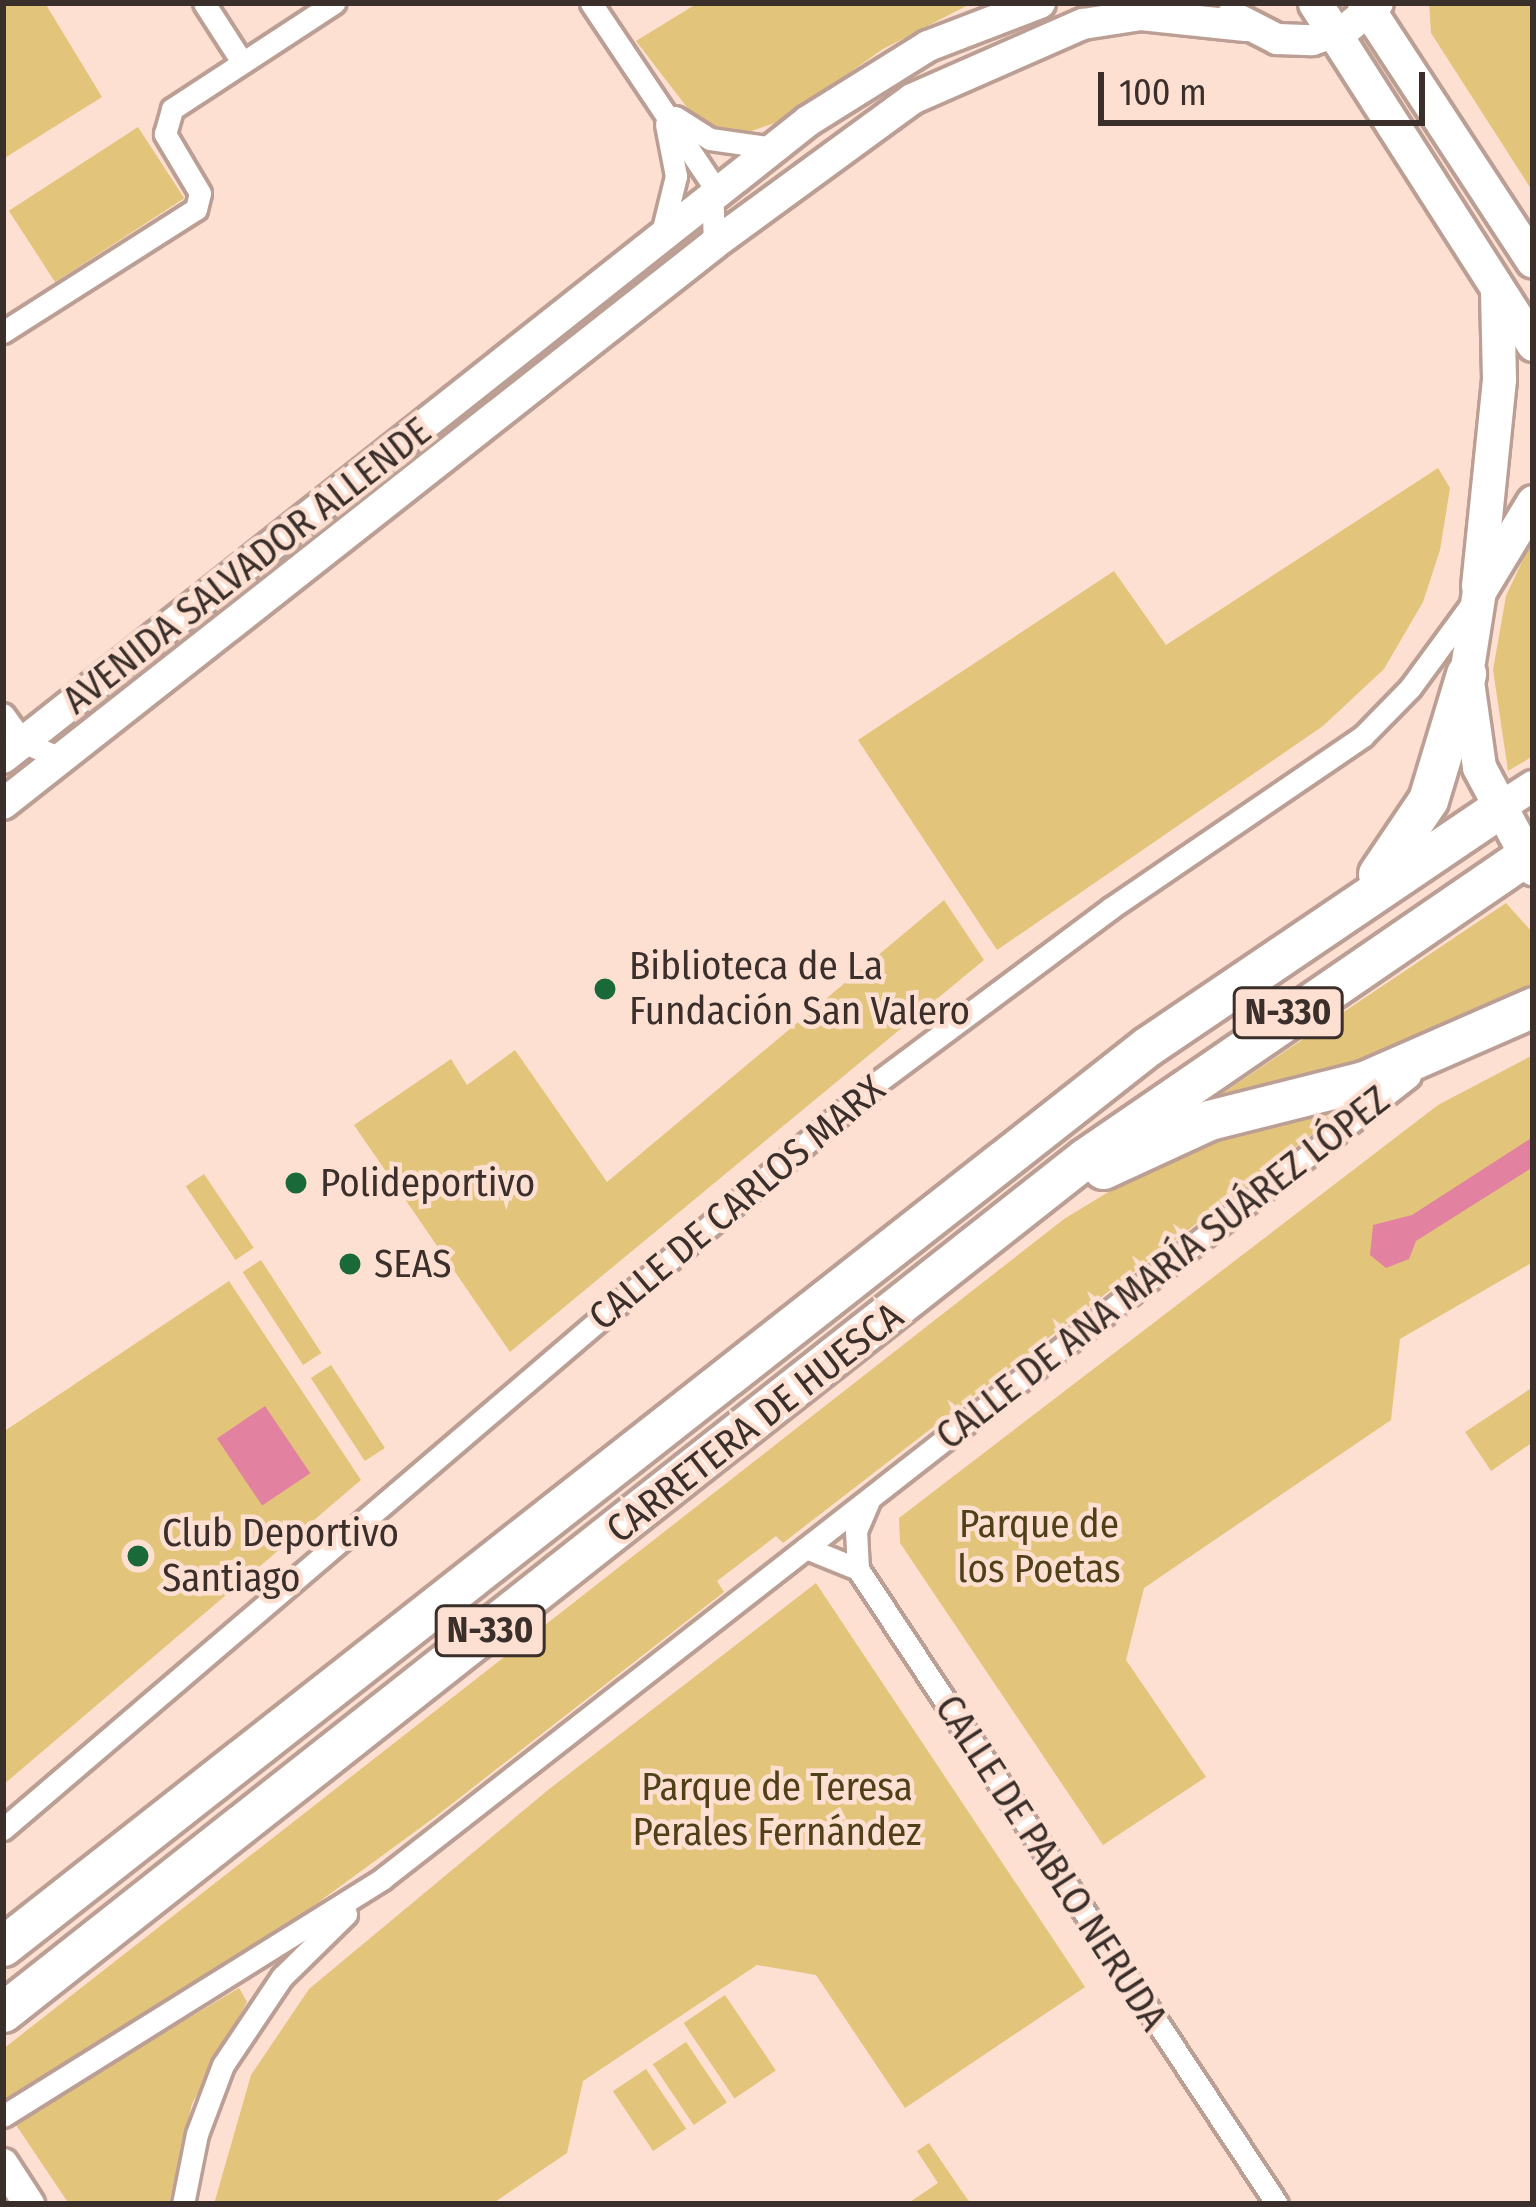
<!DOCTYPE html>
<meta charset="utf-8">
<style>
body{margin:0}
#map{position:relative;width:1536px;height:2207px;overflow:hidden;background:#fee0d3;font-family:"Fira Sans Condensed",sans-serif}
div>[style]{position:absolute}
.green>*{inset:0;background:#e3c47b;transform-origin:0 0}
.water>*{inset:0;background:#e282a0;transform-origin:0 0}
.roads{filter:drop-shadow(3px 0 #bc9f94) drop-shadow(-3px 0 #bc9f94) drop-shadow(0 3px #bc9f94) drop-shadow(0 -3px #bc9f94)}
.street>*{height:21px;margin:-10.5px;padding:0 10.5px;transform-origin:10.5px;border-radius:10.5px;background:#fff}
.secondary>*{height:30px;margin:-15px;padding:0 15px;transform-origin:15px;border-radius:15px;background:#fff}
.primary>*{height:33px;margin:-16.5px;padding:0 16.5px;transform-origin:16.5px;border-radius:16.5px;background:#fff}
.highway>*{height:39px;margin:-19.5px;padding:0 19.5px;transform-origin:19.5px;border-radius:19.5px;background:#fff}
.dots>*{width:33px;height:33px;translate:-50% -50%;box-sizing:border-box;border:6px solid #fee0d3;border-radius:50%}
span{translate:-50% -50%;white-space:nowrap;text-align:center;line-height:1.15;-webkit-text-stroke:9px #fee0d3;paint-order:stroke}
.shield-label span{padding:3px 9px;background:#fee0d3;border:3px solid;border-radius:9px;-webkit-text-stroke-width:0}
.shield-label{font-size:36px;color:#3a2f2a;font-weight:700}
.street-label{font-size:39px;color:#3a2f2a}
.poi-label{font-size:39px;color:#3a2f2a}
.left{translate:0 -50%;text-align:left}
.park-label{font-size:39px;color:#504018}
.frame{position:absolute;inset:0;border:6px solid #3a2f2a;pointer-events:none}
.scale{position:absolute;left:1098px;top:72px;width:327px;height:54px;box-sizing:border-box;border:6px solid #3a2f2a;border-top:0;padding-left:15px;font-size:36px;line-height:42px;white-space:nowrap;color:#3a2f2a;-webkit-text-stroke:9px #fee0d3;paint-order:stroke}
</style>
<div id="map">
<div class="green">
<div style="clip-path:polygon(3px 3px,45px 3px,102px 97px,3px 159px)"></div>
<div style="clip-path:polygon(698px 3px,972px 3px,883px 49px,781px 121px,739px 135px,696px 119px,636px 41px)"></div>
<div style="clip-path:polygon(1429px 3px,1533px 3px,1533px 192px,1431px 33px)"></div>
<div style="left:138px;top:127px;width:85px;height:154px;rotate:57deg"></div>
<div style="clip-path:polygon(1438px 468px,1450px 488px,1440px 550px,1423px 602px,1384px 669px,1323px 726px,997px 950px,858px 740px,1114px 571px,1166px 645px)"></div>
<div style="clip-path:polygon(1533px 538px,1533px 756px,1508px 771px,1493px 670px,1506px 596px)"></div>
<div style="clip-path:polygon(944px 900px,984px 960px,510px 1352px,354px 1125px,451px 1059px,467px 1085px,515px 1050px,607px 1182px)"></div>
<div style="clip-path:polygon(1506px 903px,1533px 933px,1533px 991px,1398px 1052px,1202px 1107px)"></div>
<div style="clip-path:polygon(1533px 1055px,1533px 1262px,1400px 1339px,1391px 1420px,1144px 1588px,1126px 1660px,1206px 1777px,1103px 1845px,900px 1543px,899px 1518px,1438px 1105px)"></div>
<div style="clip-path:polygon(1328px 1107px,1332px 1116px,1324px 1125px,783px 1543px,776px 1536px,717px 1581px,724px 1592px,435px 1817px,301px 1915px,3px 2102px,3px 2049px,1064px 1219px,1199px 1137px)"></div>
<div style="left:204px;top:1174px;width:89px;height:22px;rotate:56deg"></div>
<div style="left:261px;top:1260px;width:111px;height:22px;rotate:57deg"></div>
<div style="clip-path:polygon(229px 1281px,361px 1480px,3px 1785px,3px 1432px)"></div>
<div style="left:331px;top:1365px;width:99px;height:24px;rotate:57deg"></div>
<div style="clip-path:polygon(1533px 1387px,1533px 1442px,1491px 1471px,1465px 1432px)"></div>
<div style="clip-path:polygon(816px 1583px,1085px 1987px,905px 2108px,816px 1975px,757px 1965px,583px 2081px,567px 2153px,492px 2204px,214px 2204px,251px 2075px,309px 1989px,548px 1790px)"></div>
<div style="clip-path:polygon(239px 1988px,247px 2002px,192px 2104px,169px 2204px,69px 2204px,14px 2122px)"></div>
<div style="left:725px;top:1995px;width:91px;height:50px;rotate:56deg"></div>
<div style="left:686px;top:2042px;width:73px;height:40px;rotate:56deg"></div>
<div style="left:646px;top:2069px;width:72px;height:40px;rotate:56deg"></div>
<div style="clip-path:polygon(929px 2143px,963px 2193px,971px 2204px,907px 2204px,938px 2183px,917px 2151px)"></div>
</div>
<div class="water">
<div style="clip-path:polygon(1533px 1137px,1533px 1167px,1416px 1241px,1409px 1259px,1386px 1268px,1370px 1255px,1373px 1225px,1412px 1215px)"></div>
<div style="left:265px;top:1406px;width:81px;height:58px;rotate:56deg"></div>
</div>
<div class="roads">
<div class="street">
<div style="left:204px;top:3px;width:70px;rotate:57.2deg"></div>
<div style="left:591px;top:3px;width:218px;rotate:56.2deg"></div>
<div style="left:712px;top:184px;width:60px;rotate:88.1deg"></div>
<div style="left:675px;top:117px;width:41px;rotate:32.2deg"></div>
<div style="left:710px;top:139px;width:64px;rotate:8.1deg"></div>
<div style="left:662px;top:233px;width:59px;rotate:-76.2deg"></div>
<div style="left:676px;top:176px;width:53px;rotate:-100.9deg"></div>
<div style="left:3px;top:332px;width:229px;rotate:-32.5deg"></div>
<div style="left:196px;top:209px;width:16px;rotate:-76deg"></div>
<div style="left:200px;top:193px;width:69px;rotate:-120.7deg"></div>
<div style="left:165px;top:134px;width:26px;rotate:-74deg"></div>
<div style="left:172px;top:109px;width:194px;rotate:-33.2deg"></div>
<div style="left:3px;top:714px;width:34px;rotate:54deg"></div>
<div style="left:23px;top:742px;width:40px;rotate:23.4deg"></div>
<div style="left:806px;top:1548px;width:56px;rotate:22deg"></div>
<div style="left:858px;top:1569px;width:761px;rotate:56.58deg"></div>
<div style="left:858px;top:1569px;width:38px;rotate:-93deg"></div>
<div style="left:856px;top:1531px;width:33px;rotate:-67deg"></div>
<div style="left:3px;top:1829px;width:1152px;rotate:-40.49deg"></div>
<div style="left:879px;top:1081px;width:289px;rotate:-36.7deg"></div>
<div style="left:1111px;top:908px;width:305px;rotate:-34.3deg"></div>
<div style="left:1363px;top:736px;width:67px;rotate:-45.6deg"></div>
<div style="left:1410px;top:688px;width:112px;rotate:-53.7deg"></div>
<div style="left:3px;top:2116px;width:447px;rotate:-32deg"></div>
<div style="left:382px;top:1879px;width:1304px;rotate:-37.99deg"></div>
<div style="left:183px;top:2204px;width:71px;rotate:-78.7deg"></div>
<div style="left:197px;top:2134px;width:74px;rotate:-69.4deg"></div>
<div style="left:223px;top:2065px;width:106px;rotate:-56.2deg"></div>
<div style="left:282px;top:1977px;width:90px;rotate:-44.5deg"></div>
</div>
<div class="secondary">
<div style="left:1232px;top:16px;width:51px;rotate:27.1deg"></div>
<div style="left:1277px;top:39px;width:35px;rotate:2deg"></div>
<div style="left:1312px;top:40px;width:36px;rotate:-18deg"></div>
<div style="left:1346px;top:29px;width:41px;rotate:-39.1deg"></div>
<div style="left:3px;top:758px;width:1027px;rotate:-38.35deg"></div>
<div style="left:808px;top:121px;width:142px;rotate:-32deg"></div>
<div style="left:928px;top:46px;width:120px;rotate:-21deg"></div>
<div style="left:3px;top:804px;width:905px;rotate:-38.22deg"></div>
<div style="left:714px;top:244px;width:245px;rotate:-36.2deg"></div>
<div style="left:912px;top:99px;width:187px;rotate:-23.7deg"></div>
<div style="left:1083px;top:24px;width:59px;rotate:-8.8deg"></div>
<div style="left:1141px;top:15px;width:105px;rotate:6deg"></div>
<div style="left:1496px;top:810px;width:44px;rotate:-33deg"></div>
<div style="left:3px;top:2164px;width:48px;rotate:57deg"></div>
</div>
<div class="primary">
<div style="left:1315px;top:3px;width:405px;rotate:57.4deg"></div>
<div style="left:1364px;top:3px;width:308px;rotate:56.8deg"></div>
<div style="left:1533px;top:502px;width:104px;rotate:121.2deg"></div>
<div style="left:1479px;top:591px;width:84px;rotate:98.9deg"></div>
<div style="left:1466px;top:674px;width:94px;rotate:82deg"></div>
<div style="left:1479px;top:767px;width:115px;rotate:61.9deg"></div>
<div style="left:1478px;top:586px;width:208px;rotate:-84.2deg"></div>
<div style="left:1499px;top:379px;width:88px;rotate:-91.3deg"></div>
</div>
<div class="highway">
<div style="left:1378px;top:874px;width:89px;rotate:-56deg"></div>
<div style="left:1428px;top:800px;width:132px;rotate:-73.2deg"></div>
<div style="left:1103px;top:1169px;width:117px;rotate:-24.8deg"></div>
<div style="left:1209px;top:1120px;width:160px;rotate:-14.1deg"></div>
<div style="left:1364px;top:1081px;width:184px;rotate:-23.6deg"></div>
<div style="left:3px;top:1946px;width:1456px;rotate:-38.17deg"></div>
<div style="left:1148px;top:1046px;width:420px;rotate:-34.1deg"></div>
<div style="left:3px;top:2012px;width:1378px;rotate:-38.28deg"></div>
<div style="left:1085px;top:1158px;width:532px;rotate:-34.44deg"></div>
</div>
</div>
<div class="dots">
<div style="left:605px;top:989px;background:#1a6938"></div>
<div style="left:296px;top:1183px;background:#1a6938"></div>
<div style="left:350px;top:1264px;background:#1a6938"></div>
<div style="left:138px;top:1556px;background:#1a6938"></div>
</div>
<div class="shield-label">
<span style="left:1288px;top:1013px">N-330</span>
<span style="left:490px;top:1631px">N-330</span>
</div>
<div class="street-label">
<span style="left:247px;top:566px;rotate:-38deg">AVENIDA SALVADOR ALLENDE</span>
<span style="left:737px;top:1203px;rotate:-40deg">CALLE DE CARLOS MARX</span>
<span style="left:1163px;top:1268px;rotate:-38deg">CALLE DE ANA MARÍA SUÁREZ LÓPEZ</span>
<span style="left:755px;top:1423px;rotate:-38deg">CARRETERA DE HUESCA</span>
<span style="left:1051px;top:1863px;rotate:57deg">CALLE DE PABLO NERUDA</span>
</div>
<div class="poi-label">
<span class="left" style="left:629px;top:989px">Biblioteca de La<br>Fundación San Valero</span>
<span class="left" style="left:320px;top:1183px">Polideportivo</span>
<span class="left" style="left:374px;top:1264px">SEAS</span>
<span class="left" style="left:162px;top:1556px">Club Deportivo<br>Santiago</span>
</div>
<div class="park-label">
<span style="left:1039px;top:1547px">Parque de<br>los Poetas</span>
<span style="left:777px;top:1810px">Parque de Teresa<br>Perales Fernández</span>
</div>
<div class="frame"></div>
<div class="scale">100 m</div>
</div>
